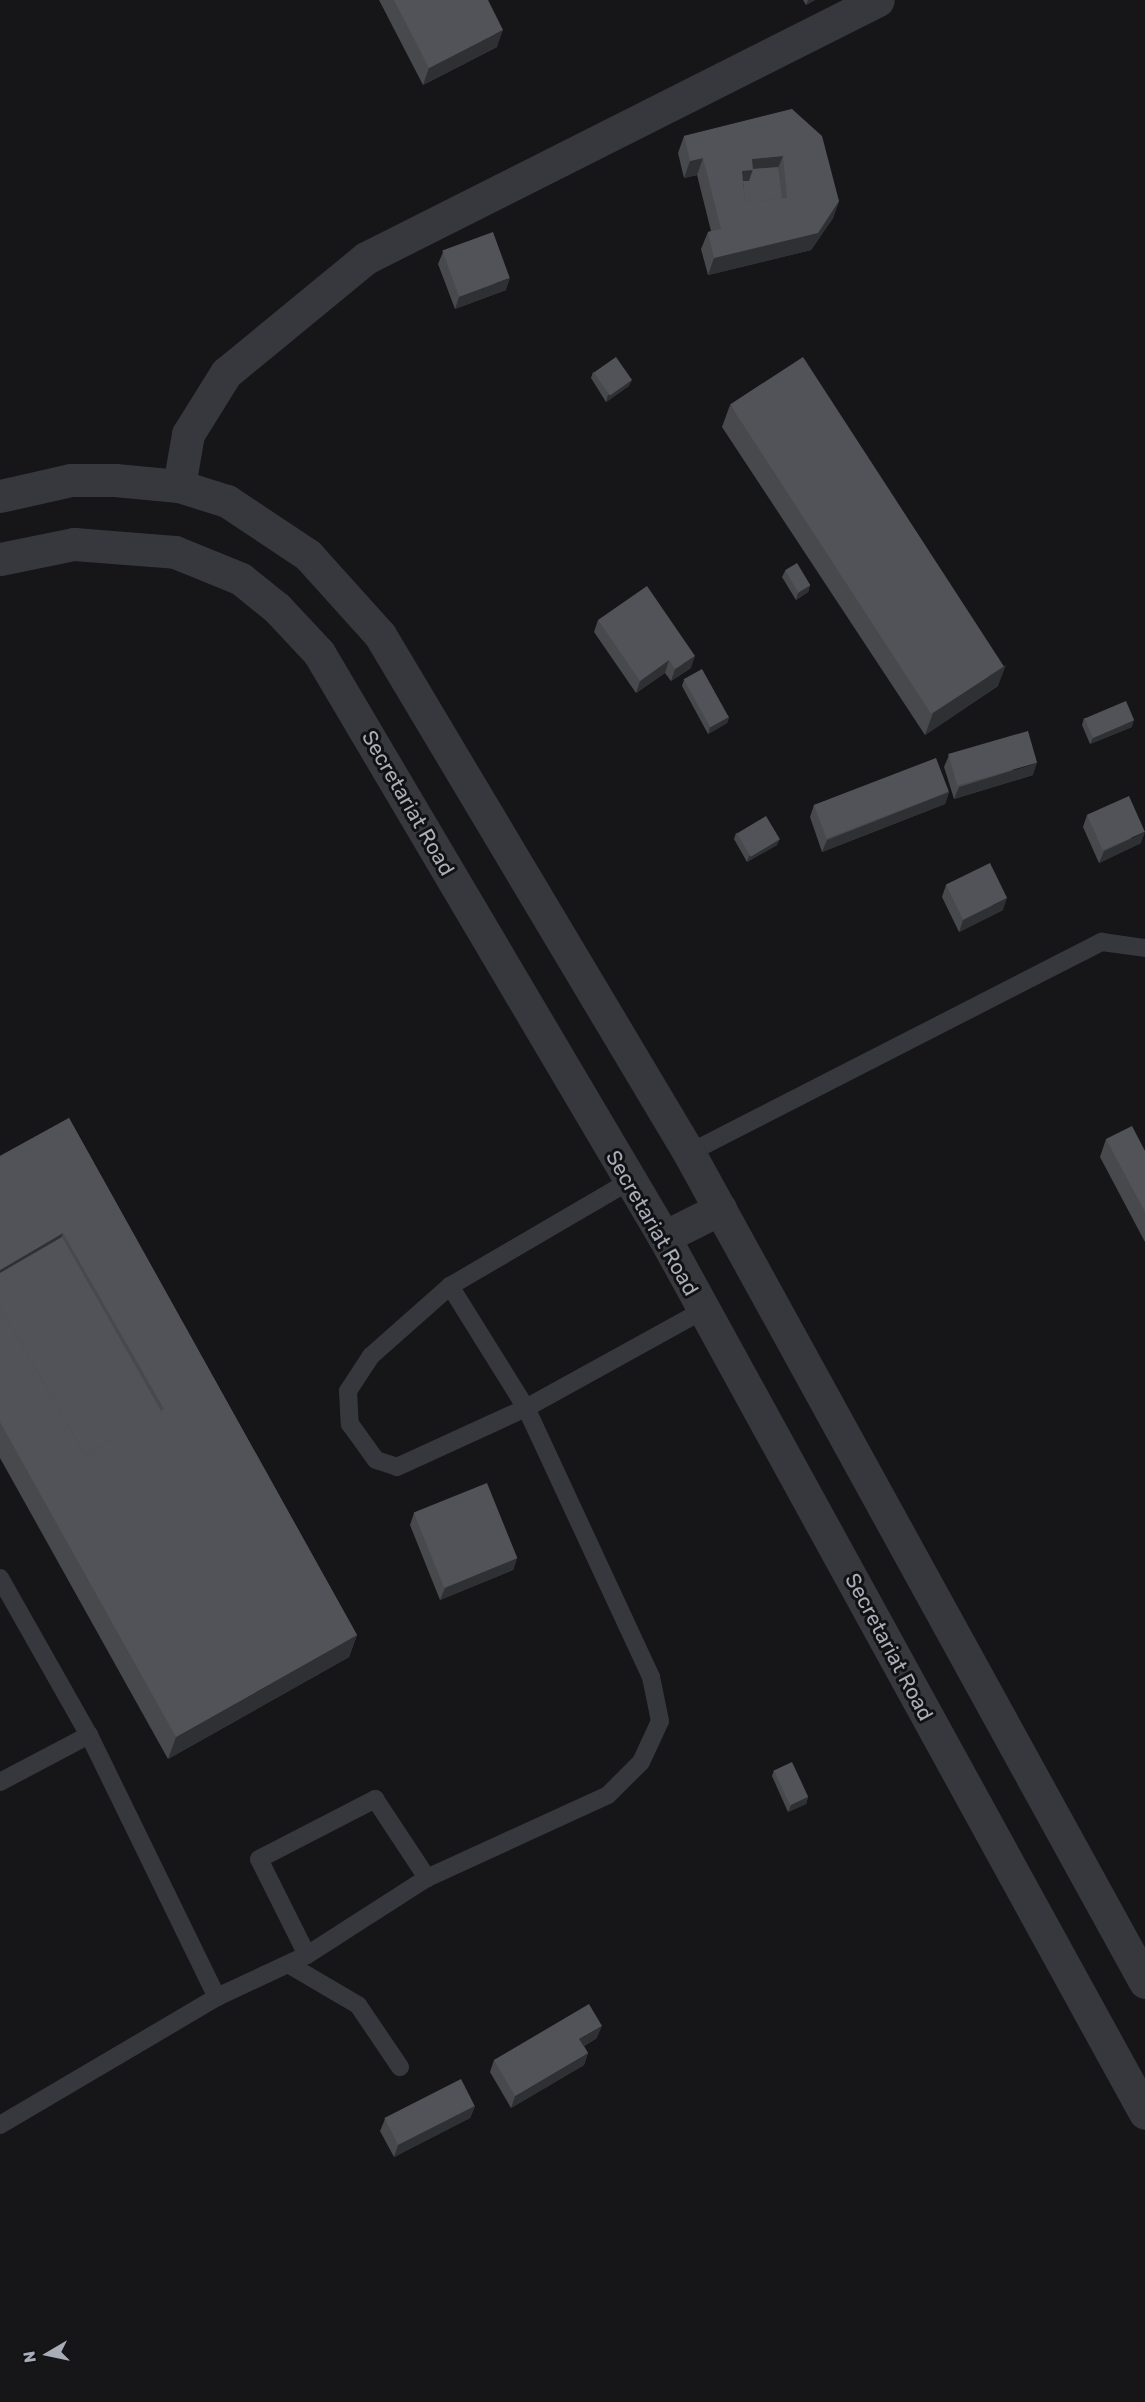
<!DOCTYPE html>
<style>
body{margin:0}
#map{position:relative;width:1145px;height:2402px;overflow:hidden;background:#161618;font-family:Rubik,sans-serif}
div>[style]{position:absolute}
.service>*{height:18px;margin:-9px;padding:0 9px;transform-origin:9px;border-radius:9px;background:#37383d}
.minor>*{height:33px;margin:-16.5px;padding:0 16.5px;transform-origin:16.5px;border-radius:16.5px;background:#37383d}
.wall>*{inset:0;background:#47494d}
.shaded-wall>*{inset:0;background:#2f3033}
.building>*{inset:0;background:#525359;transform-origin:0 0}
span{translate:-50% -50%;white-space:nowrap;text-align:center;line-height:1.15;-webkit-text-stroke:6px #111113;paint-order:stroke}
.street-label{font-size:21px;color:#a8adb8}
.north{position:absolute;left:18px;top:2324px;width:60px;height:60px;-webkit-text-stroke:4px #111113;paint-order:stroke;rotate:261deg;font-size:16px;font-weight:700;line-height:24px;text-align:center;color:#a8adb8}
.north::after{content:'';display:block;margin:auto;width:21px;height:27px;background:#a8adb8;clip-path:polygon(50% 0,100% 100%,50% 72%,0 100%)}
</style>
<div id="map">
<div class="service">
<div style="left:689px;top:1153px;width:464px;rotate:-27.1deg"></div>
<div style="left:1102px;top:942px;width:43px;rotate:7.9deg"></div>
<div style="left:628px;top:1182px;width:206px;rotate:149.7deg"></div>
<div style="left:450px;top:1286px;width:106px;rotate:138.5deg"></div>
<div style="left:371px;top:1356px;width:42px;rotate:123.3deg"></div>
<div style="left:348px;top:1391px;width:33px;rotate:87deg"></div>
<div style="left:350px;top:1424px;width:44px;rotate:54.2deg"></div>
<div style="left:376px;top:1460px;width:22px;rotate:18deg"></div>
<div style="left:397px;top:1467px;width:142px;rotate:-24.6deg"></div>
<div style="left:526px;top:1408px;width:201px;rotate:-28.9deg"></div>
<div style="left:0;top:1578px;width:180px;rotate:60.5deg"></div>
<div style="left:89px;top:1735px;width:292px;rotate:64deg"></div>
<div style="left:0;top:1782px;width:101px;rotate:-27.8deg"></div>
<div style="left:307px;top:1955px;width:107px;rotate:-116.6deg"></div>
<div style="left:259px;top:1859px;width:131px;rotate:-27.3deg"></div>
<div style="left:375px;top:1799px;width:95px;rotate:56.6deg"></div>
<div style="left:288px;top:1964px;width:81px;rotate:30.4deg"></div>
<div style="left:358px;top:2005px;width:75px;rotate:55.9deg"></div>
<div style="left:0;top:2125px;width:252px;rotate:-30.5deg"></div>
<div style="left:217px;top:1997px;width:99px;rotate:-25deg"></div>
<div style="left:307px;top:1955px;width:143px;rotate:-32.7deg"></div>
<div style="left:427px;top:1878px;width:199px;rotate:-24.6deg"></div>
<div style="left:608px;top:1795px;width:47px;rotate:-45deg"></div>
<div style="left:641px;top:1762px;width:45px;rotate:-65.1deg"></div>
<div style="left:660px;top:1721px;width:45px;rotate:-101.6deg"></div>
<div style="left:651px;top:1677px;width:297px;rotate:-114.9deg"></div>
<div style="left:526px;top:1408px;width:144px;rotate:-121.9deg"></div>
</div>
<div class="minor">
<div style="left:179px;top:486px;width:53px;rotate:-80.2deg"></div>
<div style="left:188px;top:434px;width:72px;rotate:-58.1deg"></div>
<div style="left:226px;top:373px;width:181px;rotate:-39.4deg"></div>
<div style="left:366px;top:258px;width:573px;rotate:-26.74deg"></div>
<div style="left:0;top:496px;width:73px;rotate:-12.7deg"></div>
<div style="left:71px;top:480px;width:44px"></div>
<div style="left:115px;top:480px;width:64px;rotate:5.4deg"></div>
<div style="left:179px;top:486px;width:50px;rotate:17.4deg"></div>
<div style="left:227px;top:501px;width:97px;rotate:33.7deg"></div>
<div style="left:308px;top:555px;width:108px;rotate:48deg"></div>
<div style="left:380px;top:635px;width:603px;rotate:59.18deg"></div>
<div style="left:689px;top:1153px;width:946px;rotate:61.19deg"></div>
<div style="left:0;top:559px;width:76px;rotate:-11.5deg"></div>
<div style="left:74px;top:544px;width:101px;rotate:4.5deg"></div>
<div style="left:175px;top:552px;width:71px;rotate:22.2deg"></div>
<div style="left:241px;top:579px;width:46px;rotate:38.9deg"></div>
<div style="left:277px;top:608px;width:62px;rotate:47deg"></div>
<div style="left:319px;top:653px;width:678px;rotate:59.43deg"></div>
<div style="left:664px;top:1237px;width:999px;rotate:61.23deg"></div>
<div style="left:664px;top:1237px;width:63px;rotate:-26.6deg"></div>
</div>
<div class="wall">
<div style="clip-path:polygon(379px 0,488px 0,497px 47px,423px 85px)"></div>
<div style="clip-path:polygon(803px 0,815px 0,806px 5px)"></div>
<div style="clip-path:polygon(792px 109px,839px 201px,833px 218px,811px 250px,708px 275px,701px 249px,708px 232px,711px 231px,697px 175px,684px 178px,678px 153px,684px 136px)"></div>
<div style="clip-path:polygon(443px 252px,506px 290px,455px 309px,438px 264px)"></div>
<div style="clip-path:polygon(593px 372px,629px 386px,606px 402px,591px 378px)"></div>
<div style="clip-path:polygon(730px 405px,998px 686px,925px 735px,722px 427px)"></div>
<div style="clip-path:polygon(785px 571px,810px 585px,808px 592px,796px 600px,782px 577px)"></div>
<div style="clip-path:polygon(598px 620px,691px 668px,671px 681px,665px 673px,636px 693px,594px 632px)"></div>
<div style="clip-path:polygon(684px 680px,729px 717px,727px 723px,708px 734px,682px 686px)"></div>
<div style="clip-path:polygon(1084px 718px,1132px 727px,1090px 744px,1082px 725px)"></div>
<div style="clip-path:polygon(949px 755px,1033px 775px,954px 799px,944px 767px)"></div>
<div style="clip-path:polygon(949px 792px,945px 804px,822px 852px,810px 817px,814px 805px)"></div>
<div style="clip-path:polygon(1087px 815px,1141px 843px,1099px 863px,1083px 827px)"></div>
<div style="clip-path:polygon(736px 833px,777px 845px,747px 862px,734px 839px)"></div>
<div style="clip-path:polygon(946px 885px,1003px 910px,959px 932px,942px 897px)"></div>
<div style="clip-path:polygon(69px 1118px,357px 1635px,349px 1657px,168px 1759px,0 1458px,0 1156px)"></div>
<div style="clip-path:polygon(1106px 1139px,1145px 1151px,1145px 1242px,1100px 1157px)"></div>
<div style="clip-path:polygon(414px 1513px,517px 1558px,513px 1570px,440px 1600px,410px 1525px)"></div>
<div style="clip-path:polygon(774px 1770px,808px 1797px,806px 1804px,788px 1812px,772px 1776px)"></div>
<div style="clip-path:polygon(597px 2038px,584px 2046px,588px 2053px,584px 2065px,511px 2108px,490px 2072px,494px 2060px)"></div>
<div style="clip-path:polygon(475px 2106px,470px 2118px,394px 2157px,380px 2131px,385px 2119px)"></div>
</div>
<div class="shaded-wall">
<div style="clip-path:polygon(808px 0,815px 0,806px 5px)"></div>
<div style="clip-path:polygon(503px 30px,497px 47px,423px 85px,429px 68px)"></div>
<div style="clip-path:polygon(783px 156px,776px 173px,747px 187px,739px 188px,742px 171px,752px 159px)"></div>
<div style="clip-path:polygon(703px 158px,697px 175px,684px 178px,690px 161px)"></div>
<div style="clip-path:polygon(839px 201px,833px 218px,811px 250px,708px 275px,714px 258px)"></div>
<div style="clip-path:polygon(510px 278px,506px 290px,455px 309px,459px 297px)"></div>
<div style="clip-path:polygon(632px 380px,629px 386px,606px 402px,608px 395px)"></div>
<div style="clip-path:polygon(810px 585px,808px 592px,796px 600px,798px 593px)"></div>
<div style="clip-path:polygon(695px 656px,691px 668px,671px 681px,675px 669px)"></div>
<div style="clip-path:polygon(669px 660px,665px 673px,636px 693px,640px 681px)"></div>
<div style="clip-path:polygon(1006px 665px,998px 686px,925px 735px,933px 713px)"></div>
<div style="clip-path:polygon(729px 717px,727px 723px,708px 734px,710px 727px)"></div>
<div style="clip-path:polygon(1134px 720px,1132px 727px,1090px 744px,1093px 738px)"></div>
<div style="clip-path:polygon(1037px 763px,1033px 775px,954px 799px,959px 787px)"></div>
<div style="clip-path:polygon(949px 792px,945px 804px,822px 852px,827px 840px)"></div>
<div style="clip-path:polygon(1145px 832px,1141px 843px,1099px 863px,1104px 851px)"></div>
<div style="clip-path:polygon(780px 839px,777px 845px,747px 862px,749px 856px)"></div>
<div style="clip-path:polygon(1007px 898px,1003px 910px,959px 932px,963px 920px)"></div>
<div style="clip-path:polygon(63px 1233px,55px 1255px,0 1287px,0 1270px)"></div>
<div style="clip-path:polygon(517px 1558px,513px 1570px,440px 1600px,445px 1588px)"></div>
<div style="clip-path:polygon(357px 1635px,349px 1657px,168px 1759px,176px 1737px)"></div>
<div style="clip-path:polygon(808px 1797px,806px 1804px,788px 1812px,791px 1805px)"></div>
<div style="clip-path:polygon(602px 2026px,597px 2038px,575px 2051px,579px 2039px)"></div>
<div style="clip-path:polygon(588px 2053px,584px 2065px,511px 2108px,515px 2096px)"></div>
<div style="clip-path:polygon(475px 2106px,470px 2118px,394px 2157px,398px 2145px)"></div>
</div>
<div class="building">
<div style="clip-path:polygon(394px 0,488px 0,503px 30px,429px 68px)"></div>
<div style="clip-path:polygon(evenodd,792px 109px,822px 136px,839px 201px,818px 233px,714px 258px,708px 232px,721px 229px,703px 158px,690px 161px,684px 136px,792px 109px,783px 156px,787px 198px,745px 202px,742px 171px,753px 170px,752px 159px,783px 156px)"></div>
<div style="clip-path:polygon(778px 167px,782px 199px,745px 202px,743px 181px,749px 181px,753px 169px)"></div>
<div style="left:493px;top:232px;width:49px;height:54px;rotate:70deg"></div>
<div style="left:616px;top:357px;width:28px;height:27px;rotate:55deg"></div>
<div style="left:803px;top:357px;width:369px;height:87px;rotate:57deg"></div>
<div style="left:797px;top:563px;width:26px;height:14px;rotate:59deg"></div>
<div style="clip-path:polygon(647px 586px,695px 656px,675px 669px,669px 660px,640px 681px,598px 620px)"></div>
<div style="left:702px;top:669px;width:55px;height:21px;rotate:61deg"></div>
<div style="left:1126px;top:701px;width:21px;height:45px;rotate:67deg"></div>
<div style="left:1028px;top:731px;width:33px;height:83px;rotate:74deg"></div>
<div style="left:936px;top:758px;width:36px;height:131px;rotate:69deg"></div>
<div style="left:1129px;top:796px;width:39px;height:46px;rotate:66deg"></div>
<div style="left:766px;top:816px;width:27px;height:34px;rotate:59deg"></div>
<div style="left:990px;top:863px;width:39px;height:49px;rotate:64deg"></div>
<div style="clip-path:polygon(69px 1118px,357px 1635px,176px 1737px,0 1422px,0 1307px,85px 1455px,164px 1409px,63px 1233px,0 1270px,0 1156px)"></div>
<div style="clip-path:polygon(1132px 1126px,1145px 1151px,1145px 1212px,1106px 1139px)"></div>
<div style="clip-path:polygon(62px 1237px,161px 1411px,85px 1455px,0 1307px,0 1273px)"></div>
<div style="left:487px;top:1483px;width:81px;height:79px;rotate:68deg"></div>
<div style="left:792px;top:1762px;width:38px;height:20px;rotate:65deg"></div>
<div style="clip-path:polygon(589px 2004px,602px 2026px,579px 2039px,588px 2053px,515px 2096px,494px 2060px)"></div>
<div style="left:461px;top:2079px;width:30px;height:86px;rotate:63deg"></div>
</div>
<div class="street-label">
<span style="left:408px;top:803px;rotate:60deg">Secretariat Road</span>
<span style="left:652px;top:1223px;rotate:60deg">Secretariat Road</span>
<span style="left:889px;top:1647px;rotate:62deg">Secretariat Road</span>
</div>
<div class="north">N</div>
</div>
